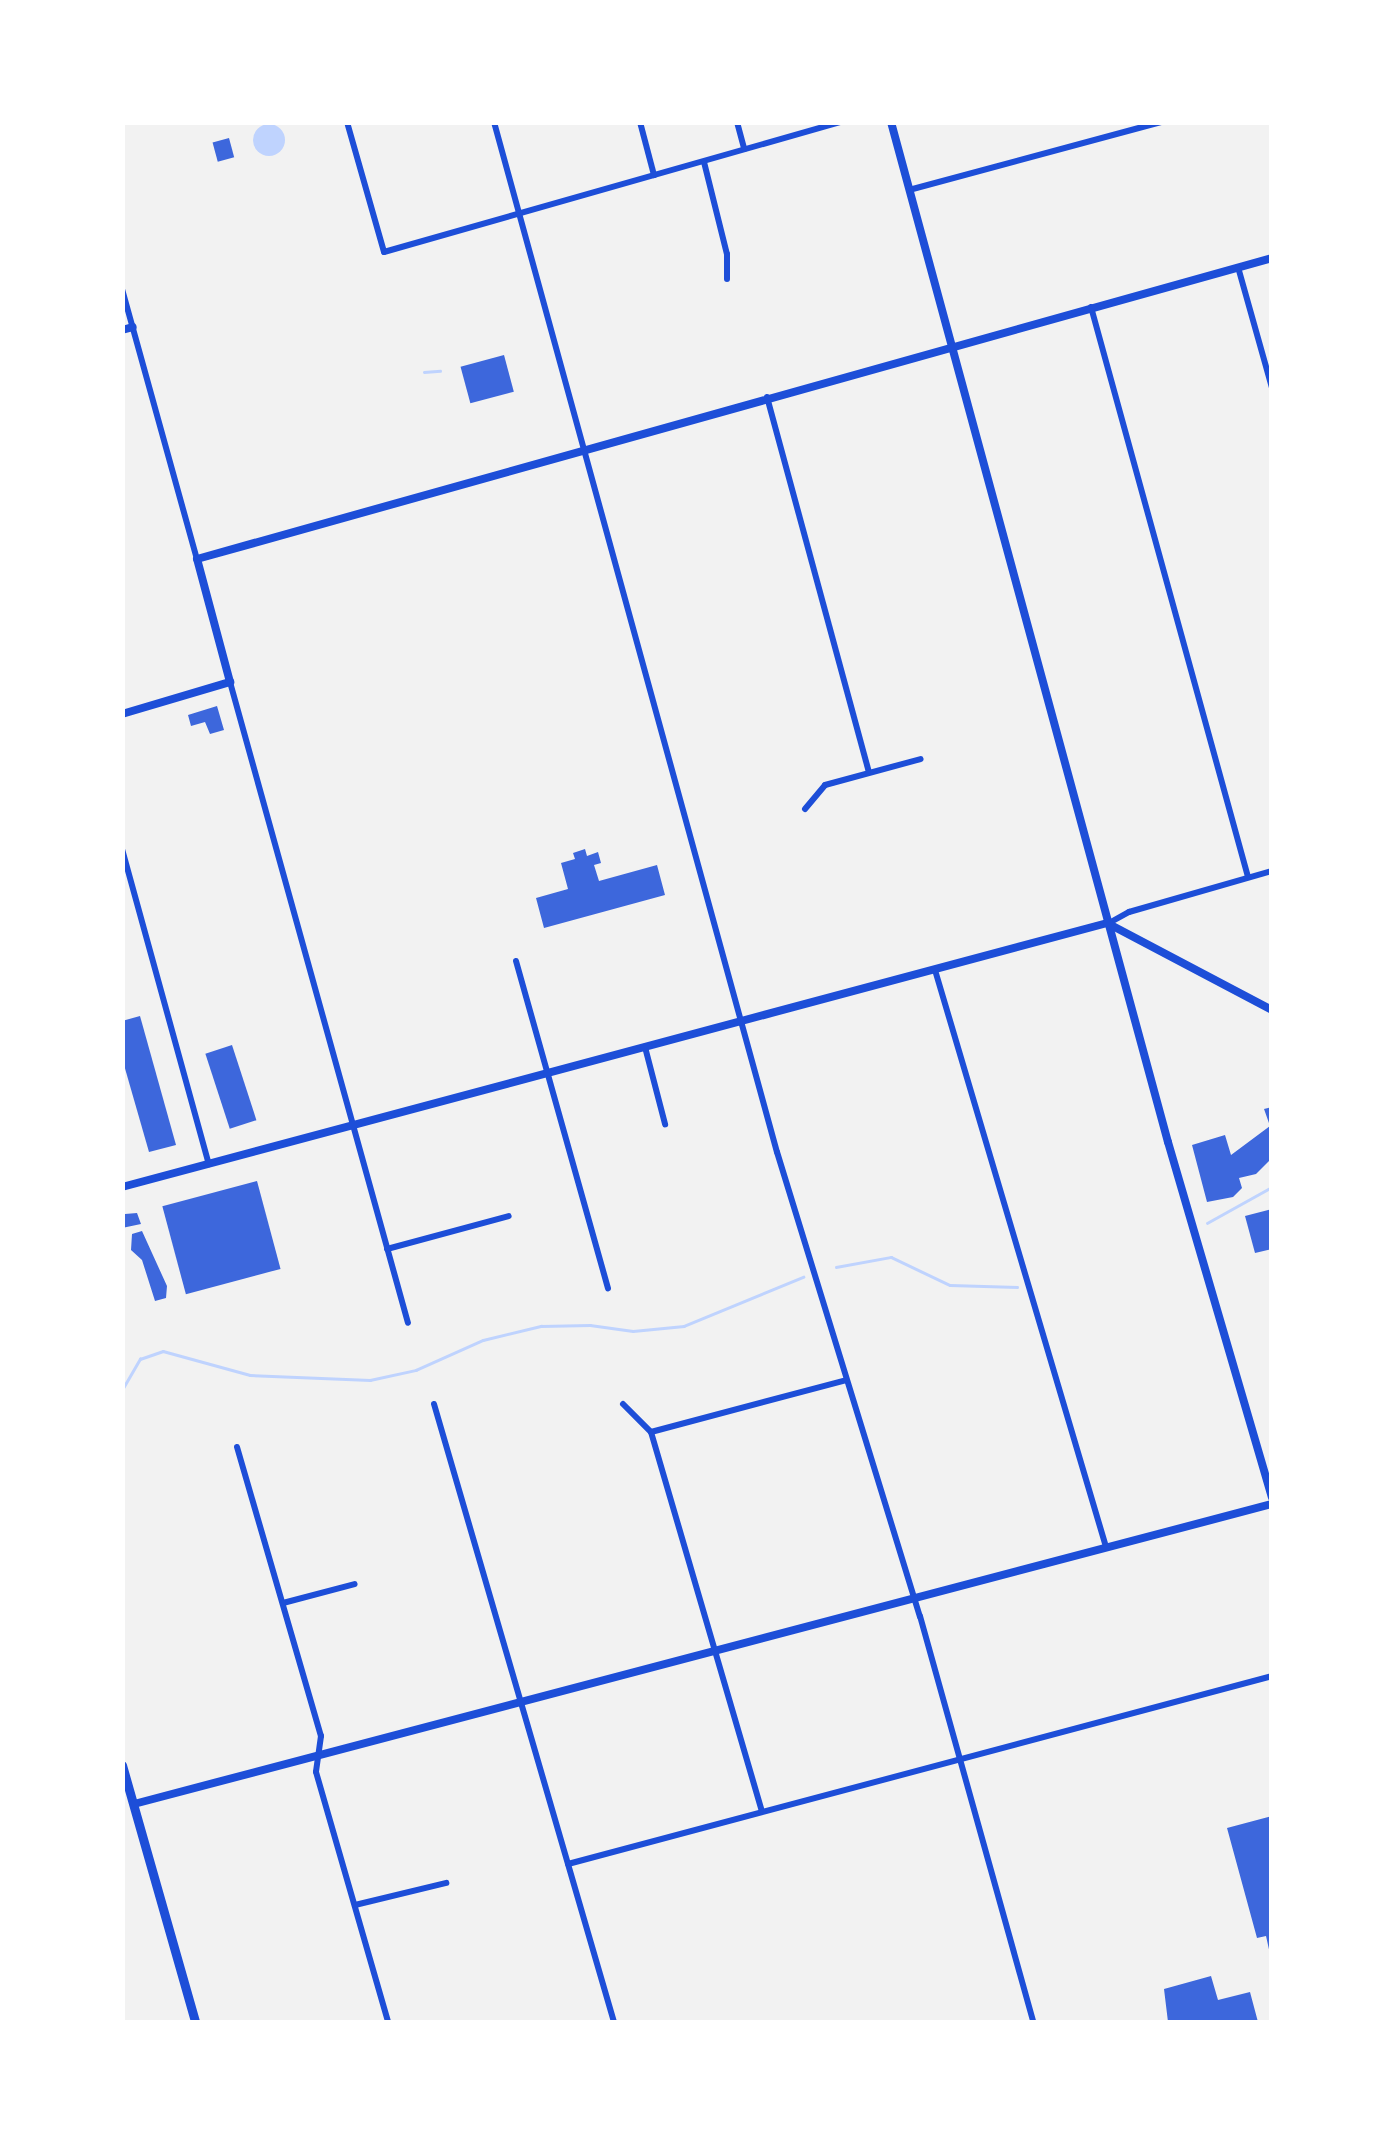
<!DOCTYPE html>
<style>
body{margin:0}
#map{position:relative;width:1394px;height:2145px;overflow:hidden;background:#f2f2f2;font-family:"Fira Sans",sans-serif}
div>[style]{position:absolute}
.water>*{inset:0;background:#bfd3fe}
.round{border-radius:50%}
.stream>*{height:2.5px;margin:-1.25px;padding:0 1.25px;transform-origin:1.25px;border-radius:1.25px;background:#bfd3fe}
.building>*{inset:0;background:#3d67dc;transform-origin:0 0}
.minor>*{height:6px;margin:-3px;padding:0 3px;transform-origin:3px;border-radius:3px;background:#1d4ed8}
.tertiary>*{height:8px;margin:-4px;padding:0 4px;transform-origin:4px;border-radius:4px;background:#1d4ed8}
.secondary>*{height:9px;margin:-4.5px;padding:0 4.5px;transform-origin:4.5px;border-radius:4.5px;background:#1d4ed8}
span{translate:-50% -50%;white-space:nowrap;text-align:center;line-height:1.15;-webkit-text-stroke:10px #fff;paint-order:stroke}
.frame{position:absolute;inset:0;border:125px solid #fff;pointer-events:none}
</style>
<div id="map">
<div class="water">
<div class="round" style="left:253px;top:124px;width:32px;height:32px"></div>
</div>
<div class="stream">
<div style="left:424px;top:372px;width:16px;rotate:-4deg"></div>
<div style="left:1207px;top:1223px;width:74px;rotate:-29deg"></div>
<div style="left:836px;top:1267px;width:56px;rotate:-10.3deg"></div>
<div style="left:891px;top:1257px;width:65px;rotate:25.4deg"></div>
<div style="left:950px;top:1285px;width:67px;rotate:1.7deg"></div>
<div style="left:122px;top:1390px;width:36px;rotate:-60deg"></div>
<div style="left:140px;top:1359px;width:24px;rotate:-19deg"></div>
<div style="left:163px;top:1351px;width:90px;rotate:15.4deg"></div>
<div style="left:250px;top:1375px;width:120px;rotate:2.4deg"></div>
<div style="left:370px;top:1380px;width:47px;rotate:-12.3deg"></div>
<div style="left:416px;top:1370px;width:73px;rotate:-24.1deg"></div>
<div style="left:483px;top:1340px;width:60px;rotate:-13.6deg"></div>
<div style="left:541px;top:1326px;width:49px;rotate:-1.2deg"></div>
<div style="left:590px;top:1325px;width:43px;rotate:7.9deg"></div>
<div style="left:633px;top:1331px;width:51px;rotate:-5.6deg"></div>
<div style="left:684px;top:1326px;width:129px;rotate:-22.4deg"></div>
</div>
<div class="building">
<div style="left:229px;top:138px;width:20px;height:17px;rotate:75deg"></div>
<div style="left:504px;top:355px;width:38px;height:45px;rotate:75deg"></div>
<div style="clip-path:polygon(217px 706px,224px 730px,210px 734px,205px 722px,191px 726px,188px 715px)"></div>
<div style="clip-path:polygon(585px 849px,587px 856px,598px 852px,601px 863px,594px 865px,599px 881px,657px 865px,665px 895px,544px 928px,536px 898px,568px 889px,561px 863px,575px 859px,573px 853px)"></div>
<div style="clip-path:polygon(140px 1016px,176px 1145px,149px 1152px,122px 1058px,122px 1021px)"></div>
<div style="left:232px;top:1045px;width:79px;height:28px;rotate:72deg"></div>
<div style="clip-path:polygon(1272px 1107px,1272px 1158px,1256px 1174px,1239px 1178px,1242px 1188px,1233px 1197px,1207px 1202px,1192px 1145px,1225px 1135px,1231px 1155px,1270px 1126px,1264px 1109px)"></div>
<div style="left:257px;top:1181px;width:91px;height:98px;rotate:75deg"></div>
<div style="clip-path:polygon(122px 1209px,125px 1214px,137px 1213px,141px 1224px,122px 1228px)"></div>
<div style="clip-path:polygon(1272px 1209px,1272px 1249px,1255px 1253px,1245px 1216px)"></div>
<div style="clip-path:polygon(142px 1231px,167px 1286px,166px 1298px,155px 1301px,142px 1260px,131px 1250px,132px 1234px)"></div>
<div style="clip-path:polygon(1272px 1816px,1272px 1954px,1270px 1954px,1266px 1936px,1257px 1938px,1227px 1828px)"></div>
<div style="clip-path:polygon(1211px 1976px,1218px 2000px,1250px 1992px,1258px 2022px,1168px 2022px,1164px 1989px)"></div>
</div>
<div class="minor">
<div style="left:347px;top:122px;width:135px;rotate:74.1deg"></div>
<div style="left:384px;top:252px;width:474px;rotate:-15.9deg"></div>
<div style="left:494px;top:122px;width:1068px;rotate:74.64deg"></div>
<div style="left:777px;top:1152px;width:486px;rotate:72.9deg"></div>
<div style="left:920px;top:1616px;width:421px;rotate:74.4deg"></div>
<div style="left:640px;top:122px;width:55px;rotate:75.2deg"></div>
<div style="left:737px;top:122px;width:28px;rotate:75deg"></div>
<div style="left:704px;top:162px;width:95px;rotate:76deg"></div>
<div style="left:727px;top:254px;width:25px;rotate:90deg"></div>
<div style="left:909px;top:190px;width:261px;rotate:-15.1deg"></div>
<div style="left:1238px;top:267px;width:126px;rotate:74.3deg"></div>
<div style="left:122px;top:289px;width:280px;rotate:74.5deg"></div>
<div style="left:1091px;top:307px;width:591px;rotate:74.6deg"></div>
<div style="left:767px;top:397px;width:389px;rotate:74.8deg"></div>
<div style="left:230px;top:682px;width:665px;rotate:74.48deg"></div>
<div style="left:805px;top:809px;width:31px;rotate:-50deg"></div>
<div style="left:825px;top:785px;width:99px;rotate:-15.2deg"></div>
<div style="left:122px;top:849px;width:327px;rotate:74.6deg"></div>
<div style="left:1109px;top:923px;width:23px;rotate:-29deg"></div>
<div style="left:1129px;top:912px;width:149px;rotate:-16deg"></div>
<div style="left:516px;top:961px;width:340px;rotate:74.3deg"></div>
<div style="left:935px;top:970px;width:602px;rotate:73.49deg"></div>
<div style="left:645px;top:1047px;width:80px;rotate:75.4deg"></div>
<div style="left:387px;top:1249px;width:126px;rotate:-15.1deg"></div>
<div style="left:434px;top:1404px;width:644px;rotate:73.76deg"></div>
<div style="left:623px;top:1404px;width:40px;rotate:45deg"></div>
<div style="left:651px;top:1432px;width:202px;rotate:-14.9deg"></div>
<div style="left:651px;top:1432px;width:395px;rotate:73.7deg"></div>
<div style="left:237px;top:1447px;width:301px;rotate:73.8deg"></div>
<div style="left:321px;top:1736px;width:36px;rotate:98deg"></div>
<div style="left:316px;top:1772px;width:260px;rotate:73.9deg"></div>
<div style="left:283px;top:1603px;width:74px;rotate:-14.8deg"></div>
<div style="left:568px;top:1864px;width:729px;rotate:-14.95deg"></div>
<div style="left:355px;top:1905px;width:94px;rotate:-13.6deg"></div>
</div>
<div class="tertiary">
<div style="left:891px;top:122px;width:1057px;rotate:74.81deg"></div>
<div style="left:1168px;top:1142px;width:370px;rotate:73.7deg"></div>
<div style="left:122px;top:330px;width:11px;rotate:-15deg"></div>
<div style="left:122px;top:714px;width:113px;rotate:-16.5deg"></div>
<div style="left:230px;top:682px;width:127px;rotate:-105deg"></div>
<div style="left:197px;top:559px;width:1116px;rotate:-15.64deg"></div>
<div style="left:122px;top:1187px;width:1020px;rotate:-15deg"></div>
<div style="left:1107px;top:923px;width:187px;rotate:27.8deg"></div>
<div style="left:134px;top:1804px;width:1177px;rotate:-14.77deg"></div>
</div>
<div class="secondary">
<div style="left:122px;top:1765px;width:267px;rotate:74.1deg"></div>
</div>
<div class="frame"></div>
</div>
